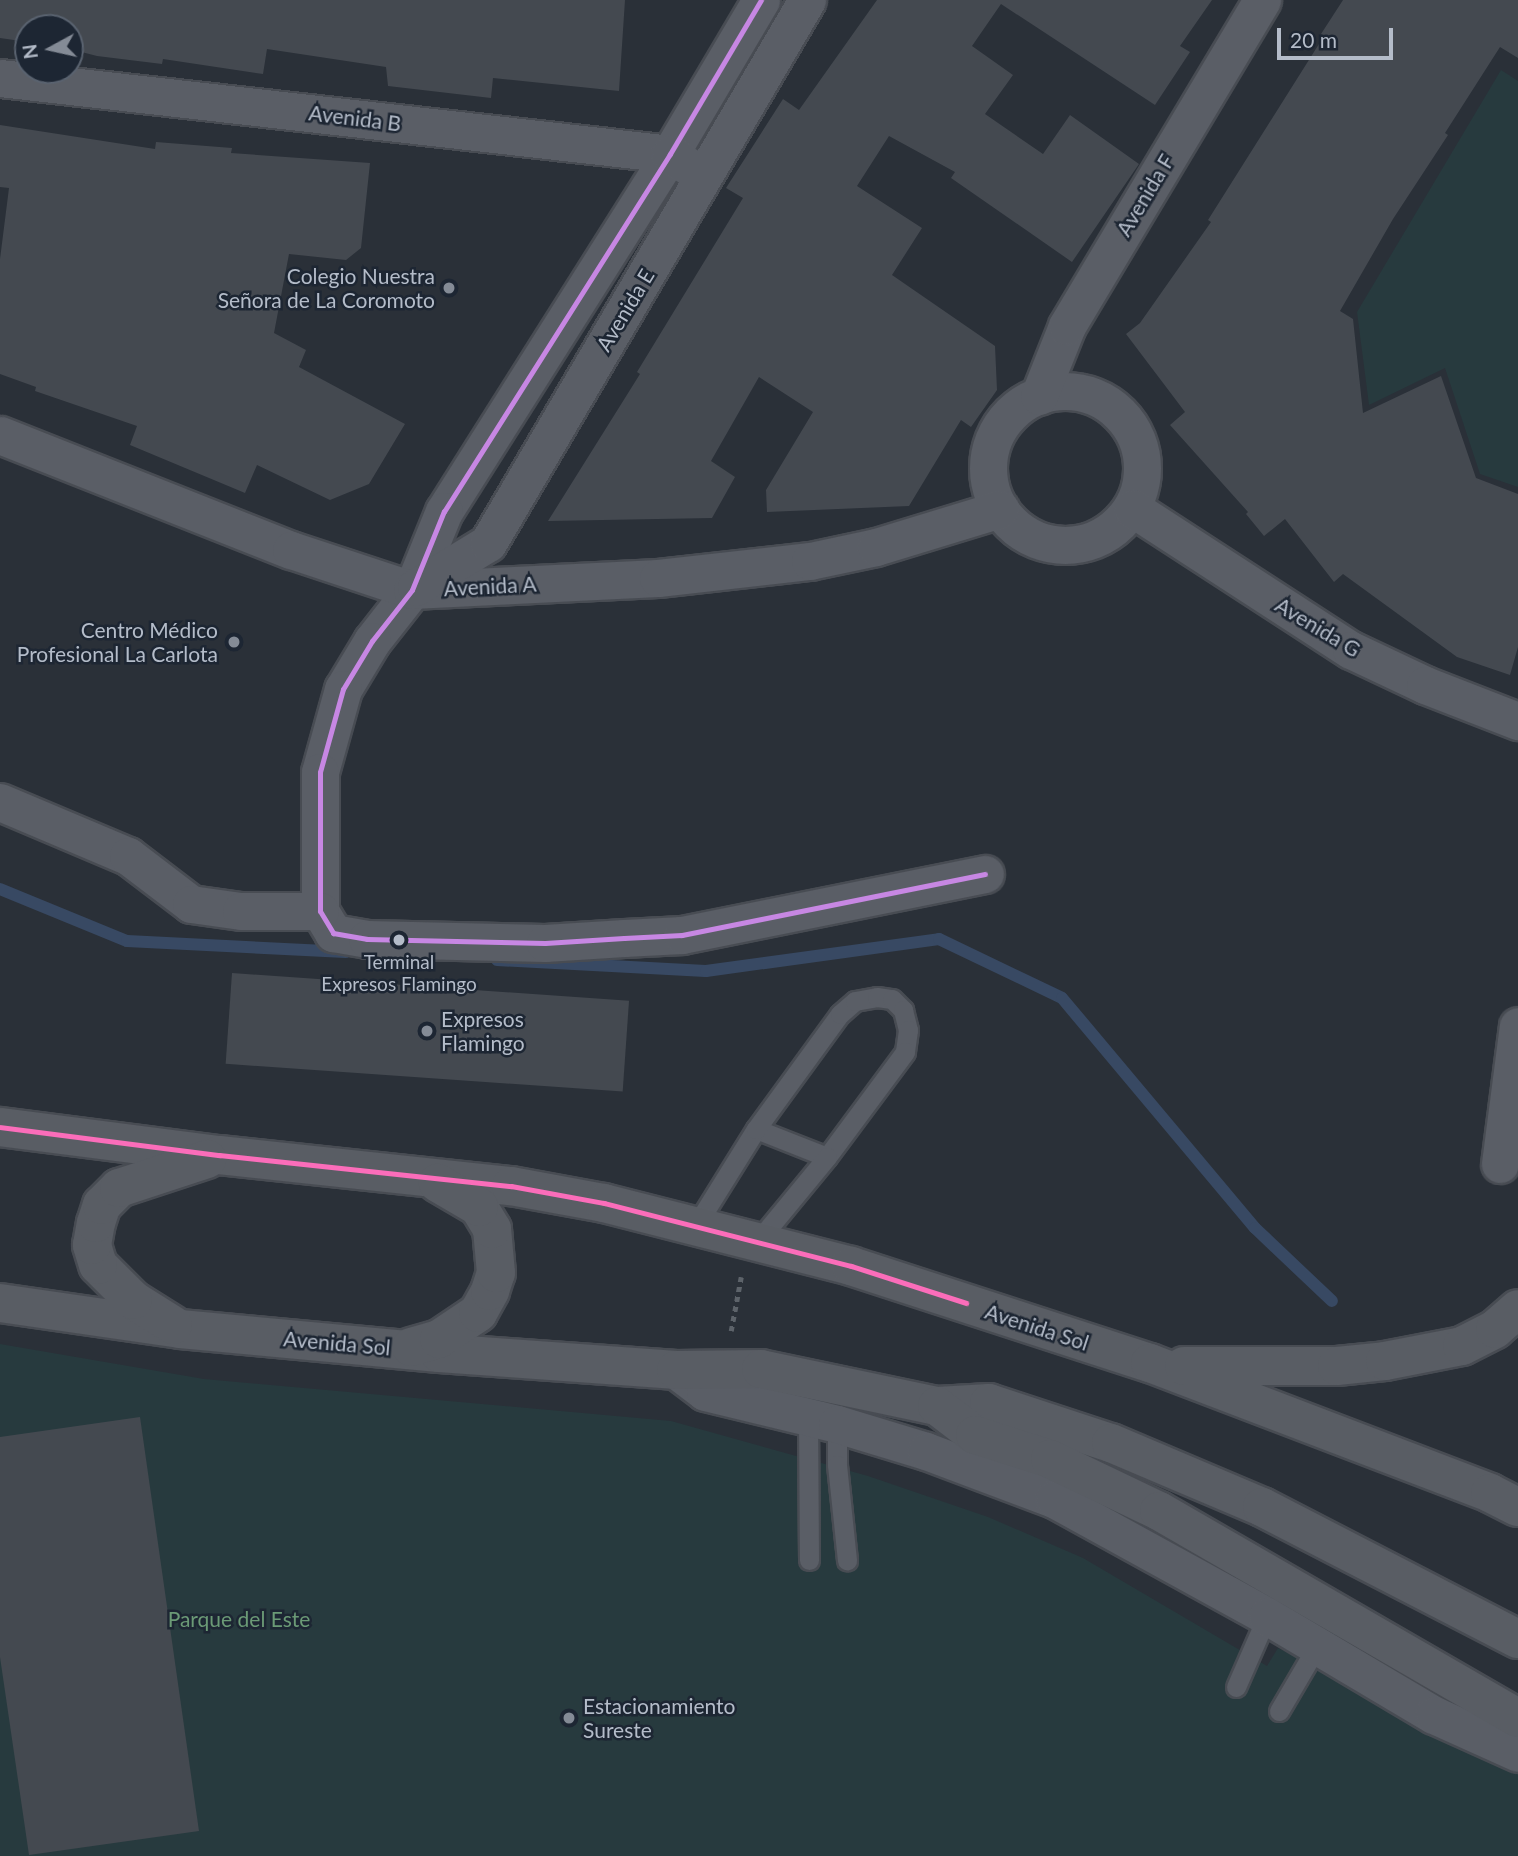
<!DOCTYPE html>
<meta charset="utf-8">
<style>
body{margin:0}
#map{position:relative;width:1518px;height:1856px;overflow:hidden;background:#2a3038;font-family:Lato,sans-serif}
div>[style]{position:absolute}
.green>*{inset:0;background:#273a3e}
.stream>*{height:12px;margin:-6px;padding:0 6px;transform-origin:6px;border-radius:6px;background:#384963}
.building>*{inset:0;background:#444950;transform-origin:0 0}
.path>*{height:4.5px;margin-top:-2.25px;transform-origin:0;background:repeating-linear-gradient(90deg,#5d636a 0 5px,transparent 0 10px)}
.roads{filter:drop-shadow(2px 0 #484c53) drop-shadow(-2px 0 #484c53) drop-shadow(0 2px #484c53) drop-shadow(0 -2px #484c53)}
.lane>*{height:19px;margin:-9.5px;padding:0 9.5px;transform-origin:9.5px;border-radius:9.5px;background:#5a5e66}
.street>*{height:37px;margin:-18.5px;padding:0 18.5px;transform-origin:18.5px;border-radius:18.5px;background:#5a5e66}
.street>.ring{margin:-18.5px;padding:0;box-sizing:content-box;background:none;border:37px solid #5a5e66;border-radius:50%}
.secondary>*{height:38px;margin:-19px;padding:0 19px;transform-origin:19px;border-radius:19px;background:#595d64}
.bus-1>*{height:5px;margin:-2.5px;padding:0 2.5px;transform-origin:2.5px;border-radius:2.5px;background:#c787e3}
.bus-2>*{height:5px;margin:-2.5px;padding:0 2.5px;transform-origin:2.5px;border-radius:2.5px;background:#fb6dba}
.dots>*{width:19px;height:19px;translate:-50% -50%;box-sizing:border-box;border:4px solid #1d2633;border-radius:50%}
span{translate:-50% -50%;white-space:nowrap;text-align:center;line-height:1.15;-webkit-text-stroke:5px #1d2633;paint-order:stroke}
.bus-label{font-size:19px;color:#b4bcc9}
.street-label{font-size:21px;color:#b4bcc9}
.poi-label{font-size:21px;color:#b4bcc9}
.right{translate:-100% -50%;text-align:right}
.left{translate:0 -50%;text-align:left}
.park-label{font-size:21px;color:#6b9a76}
.north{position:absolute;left:14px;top:14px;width:70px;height:70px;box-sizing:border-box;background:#1d2633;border:2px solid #59626f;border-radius:50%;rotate:262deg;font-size:19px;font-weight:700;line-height:28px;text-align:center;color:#b4bcc9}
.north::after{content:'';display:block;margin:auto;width:24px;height:32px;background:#848b96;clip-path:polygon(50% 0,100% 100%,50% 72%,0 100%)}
.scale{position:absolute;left:1277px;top:28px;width:116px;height:32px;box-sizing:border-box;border:4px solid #b4bcc9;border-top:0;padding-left:9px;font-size:21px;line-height:24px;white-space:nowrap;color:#b4bcc9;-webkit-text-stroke:5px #1d2633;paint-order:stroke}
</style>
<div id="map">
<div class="green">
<div style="clip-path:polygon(1501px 70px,1518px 81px,1518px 487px,1480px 474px,1445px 368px,1369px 405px,1357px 312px)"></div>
<div style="clip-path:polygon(0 1344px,204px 1379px,671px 1421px,868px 1476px,988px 1517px,1083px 1558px,1267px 1666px,1278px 1648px,1518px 1766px,1518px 1856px,0 1856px)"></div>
</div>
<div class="stream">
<div style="left:0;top:889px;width:137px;rotate:22.3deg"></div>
<div style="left:127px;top:941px;width:219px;rotate:2.9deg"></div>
<div style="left:497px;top:960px;width:209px;rotate:3deg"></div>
<div style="left:706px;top:971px;width:235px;rotate:-7.8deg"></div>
<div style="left:939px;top:939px;width:136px;rotate:25.6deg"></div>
<div style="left:1062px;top:998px;width:300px;rotate:50deg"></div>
<div style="left:1255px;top:1228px;width:106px;rotate:43.5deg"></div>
</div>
<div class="building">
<div style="clip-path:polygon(0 0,625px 0,619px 91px,493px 78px,491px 98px,388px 86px,386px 67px,267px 49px,263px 74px,163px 59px,162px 64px,97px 56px,70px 49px,70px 28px,28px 28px,28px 42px,0 38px)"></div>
<div style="clip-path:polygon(877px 0,1212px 0,1180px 46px,1190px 52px,1155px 105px,1001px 4px,972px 46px,1013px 75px,985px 114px,1043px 154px,1070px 115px,1139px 164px,1072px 262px,951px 178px,955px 172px,889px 136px,857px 186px,922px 228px,892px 275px,995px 346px,997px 390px,971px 427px,961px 420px,909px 506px,767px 512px,766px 490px,813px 412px,759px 377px,711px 461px,735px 477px,712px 518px,548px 521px,640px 374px,637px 372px,743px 198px,726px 188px,783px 99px,799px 110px)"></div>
<div style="clip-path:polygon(1343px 0,1518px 0,1518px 58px,1500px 47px,1445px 133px,1448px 135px,1393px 219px,1340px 311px,1353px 319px,1363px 413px,1441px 376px,1476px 478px,1518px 494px,1518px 647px,1510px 675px,1457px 657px,1343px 574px,1334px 582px,1285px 519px,1264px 536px,1246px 514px,1248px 512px,1170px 425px,1185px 412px,1126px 334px,1140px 323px,1211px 222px,1208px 220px,1324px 36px,1321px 34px)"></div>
<div style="clip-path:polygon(0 125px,155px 149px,156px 142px,232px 148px,231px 153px,370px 163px,361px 248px,346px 260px,289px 254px,274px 333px,306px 350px,299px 367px,405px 424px,369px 484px,330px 500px,257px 465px,245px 493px,130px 445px,137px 426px,35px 391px,36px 387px,0 374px,0 259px,9px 188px,0 187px)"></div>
<div style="left:232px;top:973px;width:398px;height:91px;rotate:4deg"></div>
<div style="clip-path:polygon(140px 1417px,199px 1831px,29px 1855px,0 1657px,0 1437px)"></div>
</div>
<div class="path">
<div style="left:731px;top:1331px;width:55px;rotate:-79.5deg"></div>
</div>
<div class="roads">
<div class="lane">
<div style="left:756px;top:1129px;width:76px;rotate:21.5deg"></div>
<div style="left:695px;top:1227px;width:115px;rotate:-58.1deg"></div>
<div style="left:756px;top:1129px;width:142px;rotate:-53.9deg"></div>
<div style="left:840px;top:1014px;width:20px;rotate:-41deg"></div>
<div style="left:855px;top:1001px;width:22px;rotate:-10deg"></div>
<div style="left:877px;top:997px;width:15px;rotate:8deg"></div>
<div style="left:892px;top:999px;width:16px;rotate:45deg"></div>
<div style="left:903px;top:1010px;width:21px;rotate:76deg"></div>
<div style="left:908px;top:1030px;width:22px;rotate:98deg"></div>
<div style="left:905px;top:1052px;width:131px;rotate:126.6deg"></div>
<div style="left:827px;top:1157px;width:112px;rotate:129.5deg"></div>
<div style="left:808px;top:1417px;width:143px;rotate:89.6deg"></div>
<div style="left:837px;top:1424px;width:41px;rotate:90deg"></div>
<div style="left:837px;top:1465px;width:96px;rotate:84deg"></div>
<div style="left:1236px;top:1687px;width:77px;rotate:-66.4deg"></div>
<div style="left:1279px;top:1711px;width:73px;rotate:-59.6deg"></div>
</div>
<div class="street">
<div style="left:761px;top:0;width:179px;rotate:120.6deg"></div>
<div style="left:670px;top:154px;width:423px;rotate:122.3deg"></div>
<div style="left:444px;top:511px;width:85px;rotate:112.1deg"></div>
<div style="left:412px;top:590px;width:65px;rotate:128.1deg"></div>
<div style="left:372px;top:641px;width:56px;rotate:121.1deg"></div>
<div style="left:343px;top:689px;width:86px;rotate:105.5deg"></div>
<div style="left:320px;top:772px;width:139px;rotate:90deg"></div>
<div style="left:320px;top:911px;width:26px;rotate:59deg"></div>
<div style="left:333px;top:933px;width:35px;rotate:10deg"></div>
<div style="left:367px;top:939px;width:178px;rotate:1.3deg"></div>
<div style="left:545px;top:943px;width:79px;rotate:-3.6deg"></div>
<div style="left:624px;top:938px;width:58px;rotate:-3deg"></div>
<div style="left:682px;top:935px;width:309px;rotate:-11.4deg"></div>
<div style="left:0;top:78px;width:674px;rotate:6.47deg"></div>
<div style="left:670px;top:154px;width:22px;rotate:34deg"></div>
<div class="ring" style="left:988px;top:391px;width:117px;height:117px"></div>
<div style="left:1039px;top:396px;width:75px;rotate:-68.2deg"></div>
<div style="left:1067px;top:326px;width:380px;rotate:-59.1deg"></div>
<div style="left:0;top:435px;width:313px;rotate:21.6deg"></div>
<div style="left:291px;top:550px;width:127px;rotate:18.3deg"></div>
<div style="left:412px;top:590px;width:246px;rotate:-2.8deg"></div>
<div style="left:658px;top:578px;width:153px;rotate:-6.4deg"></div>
<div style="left:810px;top:561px;width:67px;rotate:-12deg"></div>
<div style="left:876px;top:547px;width:130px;rotate:-17deg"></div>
<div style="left:1132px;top:508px;width:261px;rotate:33deg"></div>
<div style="left:1351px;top:650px;width:82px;rotate:25.3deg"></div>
<div style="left:1425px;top:685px;width:100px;rotate:21.2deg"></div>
<div style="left:416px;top:587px;width:84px;rotate:-31.4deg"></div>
<div style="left:488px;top:543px;width:630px;rotate:-59.57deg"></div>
<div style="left:0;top:802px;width:139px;rotate:22.9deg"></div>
<div style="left:128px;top:856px;width:79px;rotate:37.3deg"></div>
<div style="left:191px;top:904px;width:50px;rotate:8deg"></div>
<div style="left:241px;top:911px;width:79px"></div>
<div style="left:1500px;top:1164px;width:139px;rotate:-82.6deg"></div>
<div style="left:676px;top:1370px;width:36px;rotate:37deg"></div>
<div style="left:705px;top:1392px;width:136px;rotate:13.6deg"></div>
<div style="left:837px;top:1424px;width:93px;rotate:16.9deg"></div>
<div style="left:926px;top:1451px;width:137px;rotate:20.6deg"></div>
<div style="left:1054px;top:1499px;width:243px;rotate:28.8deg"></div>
<div style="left:1267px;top:1616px;width:194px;rotate:30.7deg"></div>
<div style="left:1434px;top:1715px;width:92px;rotate:24.3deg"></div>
</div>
<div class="secondary">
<div style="left:0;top:1127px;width:221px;rotate:7.3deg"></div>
<div style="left:219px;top:1155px;width:294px;rotate:6.1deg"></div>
<div style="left:511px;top:1186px;width:95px;rotate:10.4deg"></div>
<div style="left:604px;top:1203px;width:255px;rotate:14.3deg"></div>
<div style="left:851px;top:1266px;width:314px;rotate:18deg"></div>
<div style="left:1150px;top:1363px;width:364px;rotate:20.9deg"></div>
<div style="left:1490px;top:1493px;width:31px;rotate:27deg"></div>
<div style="left:0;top:1303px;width:182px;rotate:8.2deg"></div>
<div style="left:180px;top:1329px;width:260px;rotate:5.3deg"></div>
<div style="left:439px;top:1353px;width:238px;rotate:4.1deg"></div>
<div style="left:676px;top:1370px;width:85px;rotate:-0.7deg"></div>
<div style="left:761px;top:1369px;width:180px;rotate:11.9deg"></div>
<div style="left:937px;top:1406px;width:52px;rotate:-3.3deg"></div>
<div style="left:989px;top:1403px;width:128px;rotate:18.2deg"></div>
<div style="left:1111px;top:1443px;width:164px;rotate:23deg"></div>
<div style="left:1262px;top:1507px;width:288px;rotate:27.3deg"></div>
<div style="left:173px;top:1325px;width:47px;rotate:-148deg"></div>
<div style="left:133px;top:1300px;width:49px;rotate:-135deg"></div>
<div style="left:98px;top:1265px;width:21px;rotate:-107deg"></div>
<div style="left:92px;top:1245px;width:22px;rotate:-80deg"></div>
<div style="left:96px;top:1223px;width:19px;rotate:-72deg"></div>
<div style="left:102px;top:1205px;width:24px;rotate:-45deg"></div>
<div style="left:119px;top:1188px;width:93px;rotate:-18.2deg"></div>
<div style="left:411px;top:1347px;width:29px;rotate:-16deg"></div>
<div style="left:439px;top:1339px;width:47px;rotate:-33.7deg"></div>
<div style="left:478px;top:1313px;width:25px;rotate:-61deg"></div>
<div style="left:490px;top:1291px;width:19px;rotate:-72deg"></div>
<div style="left:496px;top:1273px;width:44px;rotate:-95.2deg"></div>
<div style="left:492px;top:1229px;width:26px;rotate:-121deg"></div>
<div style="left:479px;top:1207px;width:48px;rotate:-149.7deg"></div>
<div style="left:1184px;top:1366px;width:153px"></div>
<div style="left:1337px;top:1366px;width:48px;rotate:-5.9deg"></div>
<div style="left:1385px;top:1361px;width:78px;rotate:-11deg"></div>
<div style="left:1462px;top:1346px;width:37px;rotate:-27deg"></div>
<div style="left:1495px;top:1329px;width:30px;rotate:-41deg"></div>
<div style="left:937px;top:1406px;width:48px;rotate:37.3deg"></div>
<div style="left:975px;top:1435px;width:79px;rotate:17.7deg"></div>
<div style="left:1050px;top:1459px;width:121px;rotate:25.5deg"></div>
<div style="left:1159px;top:1511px;width:414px;rotate:30deg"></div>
</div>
</div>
<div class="bus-1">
<div style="left:761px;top:0;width:179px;rotate:120.6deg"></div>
<div style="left:670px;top:154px;width:423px;rotate:122.3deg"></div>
<div style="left:444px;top:511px;width:85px;rotate:112.1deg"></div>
<div style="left:412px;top:590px;width:65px;rotate:128.1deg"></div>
<div style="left:372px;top:641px;width:56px;rotate:121.1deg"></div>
<div style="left:343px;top:689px;width:86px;rotate:105.5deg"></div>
<div style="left:320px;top:772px;width:139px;rotate:90deg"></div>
<div style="left:320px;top:911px;width:26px;rotate:59deg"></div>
<div style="left:333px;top:933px;width:35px;rotate:10deg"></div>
<div style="left:367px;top:939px;width:178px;rotate:1.3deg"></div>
<div style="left:545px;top:943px;width:79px;rotate:-3.6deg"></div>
<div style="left:624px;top:938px;width:58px;rotate:-3deg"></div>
<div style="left:682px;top:935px;width:309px;rotate:-11.4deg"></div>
</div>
<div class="bus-2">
<div style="left:0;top:1127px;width:221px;rotate:7.3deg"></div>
<div style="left:219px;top:1155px;width:294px;rotate:6.1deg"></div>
<div style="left:511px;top:1186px;width:95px;rotate:10.4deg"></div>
<div style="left:604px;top:1203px;width:255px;rotate:14.3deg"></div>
<div style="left:851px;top:1266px;width:121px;rotate:17.8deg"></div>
</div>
<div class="dots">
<div style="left:449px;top:288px;background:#848b96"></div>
<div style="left:234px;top:642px;background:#848b96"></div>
<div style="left:399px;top:940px;background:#b4bcc9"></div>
<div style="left:427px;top:1031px;background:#848b96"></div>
<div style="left:569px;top:1718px;background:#848b96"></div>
</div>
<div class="bus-label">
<span style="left:399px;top:973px">Terminal<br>Expresos Flamingo</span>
</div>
<div class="street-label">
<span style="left:355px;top:118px;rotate:7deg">Avenida B</span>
<span style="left:1145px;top:195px;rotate:-59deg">Avenida F</span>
<span style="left:625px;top:310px;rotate:-59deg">Avenida E</span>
<span style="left:490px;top:586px;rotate:-3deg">Avenida A</span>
<span style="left:1318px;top:627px;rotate:31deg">Avenida G</span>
<span style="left:1037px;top:1327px;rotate:18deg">Avenida Sol</span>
<span style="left:337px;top:1343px;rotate:5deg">Avenida Sol</span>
</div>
<div class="poi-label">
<span class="right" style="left:435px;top:288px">Colegio Nuestra<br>Señora de La Coromoto</span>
<span class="right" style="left:218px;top:642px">Centro Médico<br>Profesional La Carlota</span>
<span class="left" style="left:441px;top:1031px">Expresos<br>Flamingo</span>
<span class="left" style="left:583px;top:1718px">Estacionamiento<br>Sureste</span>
</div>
<div class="park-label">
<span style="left:239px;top:1619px">Parque del Este</span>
</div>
<div class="north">N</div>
<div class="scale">20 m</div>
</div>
